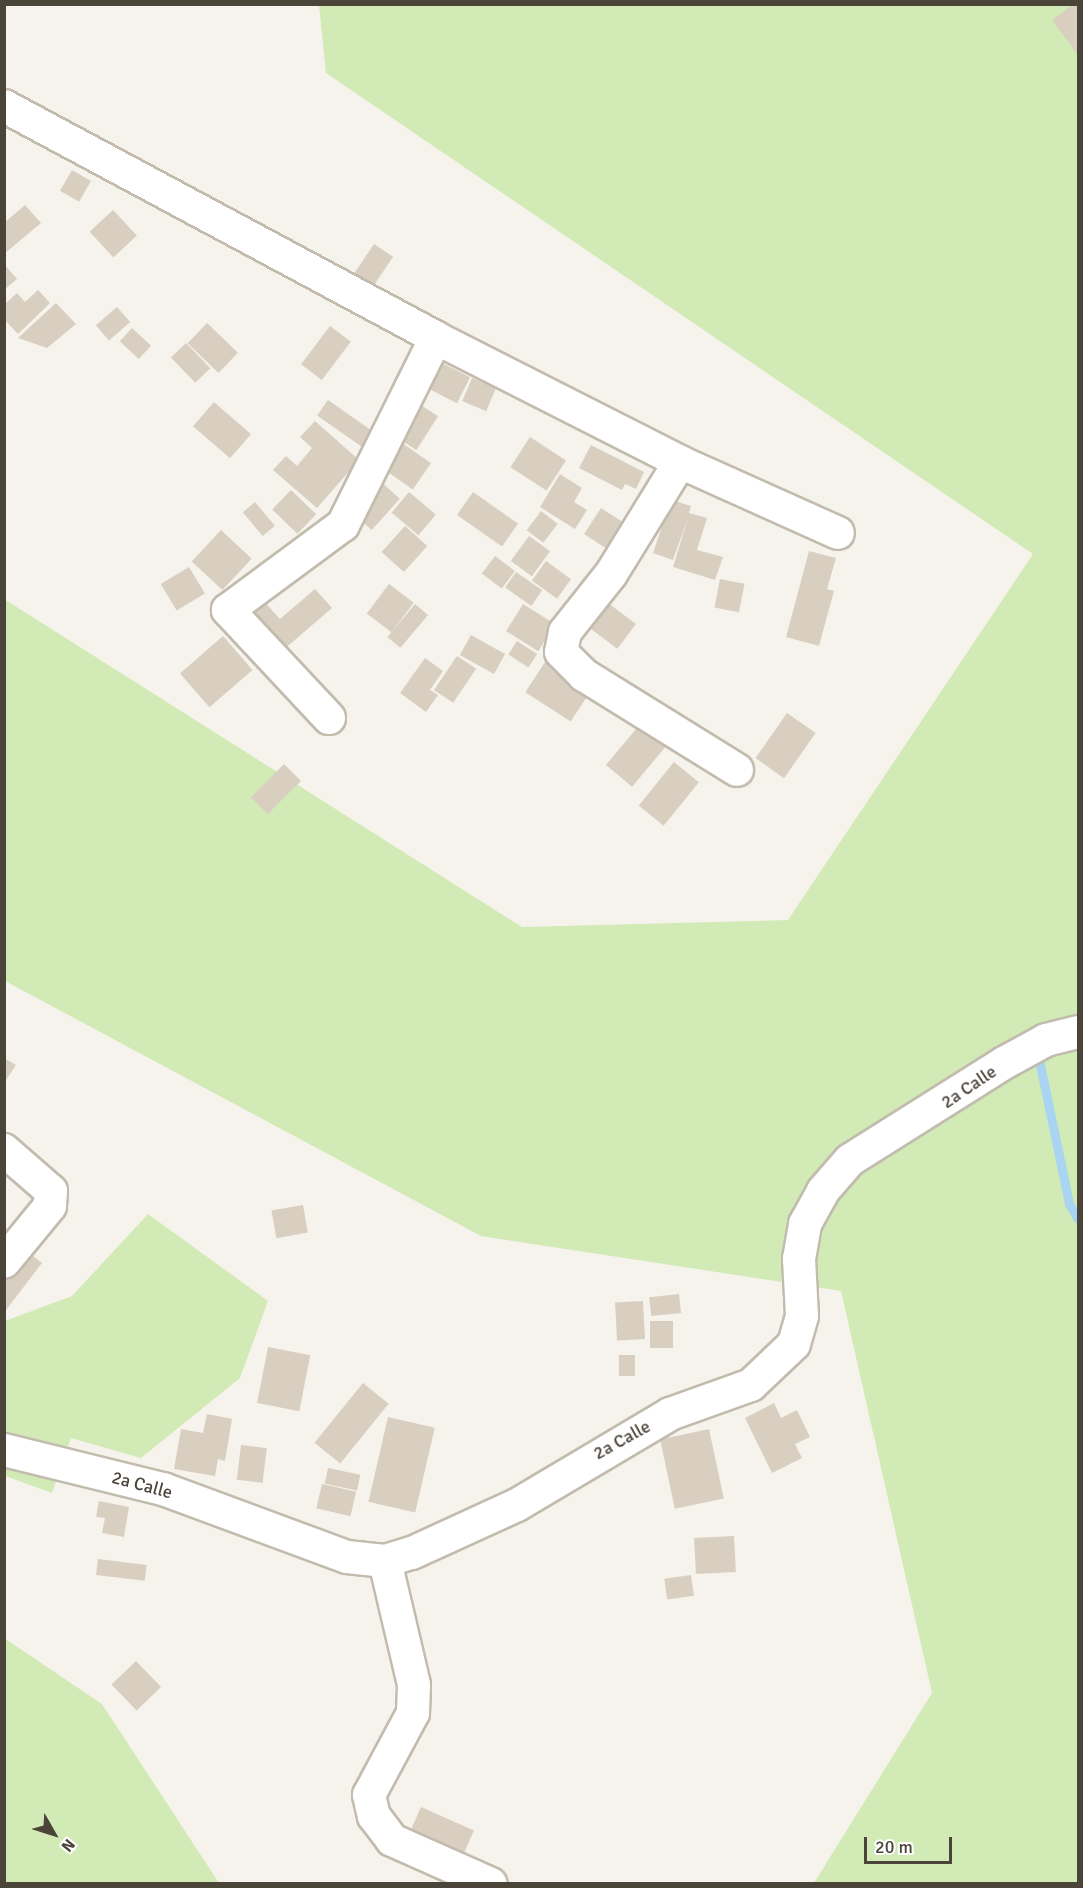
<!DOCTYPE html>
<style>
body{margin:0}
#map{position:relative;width:1083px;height:1888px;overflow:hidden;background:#f6f3ec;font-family:Signika,sans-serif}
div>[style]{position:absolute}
.green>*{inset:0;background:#d2eab5}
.stream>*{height:9px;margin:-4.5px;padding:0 4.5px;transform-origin:4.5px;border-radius:4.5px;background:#a9d4f2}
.building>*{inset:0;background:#d8cfc1;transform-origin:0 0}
.roads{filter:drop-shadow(2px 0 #c2bbae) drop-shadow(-2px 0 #c2bbae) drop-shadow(0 2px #c2bbae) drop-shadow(0 -2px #c2bbae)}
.minor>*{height:32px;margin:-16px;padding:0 16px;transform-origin:16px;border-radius:16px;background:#fff}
span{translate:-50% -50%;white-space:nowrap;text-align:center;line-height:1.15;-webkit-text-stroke:4.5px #fff;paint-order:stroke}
.street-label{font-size:18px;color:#4b4439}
.frame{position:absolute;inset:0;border:6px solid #4b4439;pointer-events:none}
.north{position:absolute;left:24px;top:1804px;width:60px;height:60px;-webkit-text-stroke:4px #fff;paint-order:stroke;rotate:129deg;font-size:16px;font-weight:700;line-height:24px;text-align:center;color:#4b4439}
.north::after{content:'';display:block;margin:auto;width:21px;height:27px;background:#4b4439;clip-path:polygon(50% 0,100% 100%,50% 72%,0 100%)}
.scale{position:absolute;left:864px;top:1837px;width:88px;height:27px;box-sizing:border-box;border:3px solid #4b4439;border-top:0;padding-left:8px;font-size:18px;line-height:21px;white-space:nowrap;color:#4b4439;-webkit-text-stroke:4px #fff;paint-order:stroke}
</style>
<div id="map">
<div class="green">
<div style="clip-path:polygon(319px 5px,1078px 5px,1078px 1883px,814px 1883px,932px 1693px,841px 1291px,481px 1236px,5px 981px,4px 599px,522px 927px,788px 920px,1033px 554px,326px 73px)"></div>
<div style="clip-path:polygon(148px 1214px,268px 1301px,240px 1378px,141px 1458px,71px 1438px,52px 1493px,5px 1476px,5px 1321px,72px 1296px)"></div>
<div style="clip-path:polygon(4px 1638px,102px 1704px,219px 1883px,5px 1883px)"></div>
</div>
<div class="stream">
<div style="left:1038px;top:1055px;width:152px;rotate:78.2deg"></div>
<div style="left:1069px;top:1204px;width:17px;rotate:59deg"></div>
</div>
<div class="building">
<div style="clip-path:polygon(1072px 5px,1078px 5px,1078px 55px,1052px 20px)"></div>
<div style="left:72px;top:170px;width:22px;height:24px;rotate:30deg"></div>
<div style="clip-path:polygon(25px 205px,41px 223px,4px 254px,4px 223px)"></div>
<div style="left:113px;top:210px;width:35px;height:32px;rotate:47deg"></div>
<div style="left:374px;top:244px;width:23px;height:42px;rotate:34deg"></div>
<div style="clip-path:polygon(4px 264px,17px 279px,4px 290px)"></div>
<div style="clip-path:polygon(38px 290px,50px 303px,18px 334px,4px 319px,4px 305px,17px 293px,25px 302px)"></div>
<div style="clip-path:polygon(56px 303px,76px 324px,47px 348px,18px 338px)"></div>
<div style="left:117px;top:307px;width:20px;height:28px;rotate:49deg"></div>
<div style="left:207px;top:323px;width:43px;height:28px;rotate:44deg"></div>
<div style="left:330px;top:326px;width:26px;height:48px;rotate:37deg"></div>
<div style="left:132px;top:328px;width:26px;height:18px;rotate:43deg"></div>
<div style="left:186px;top:343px;width:35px;height:21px;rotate:46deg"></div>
<div style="left:438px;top:361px;width:36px;height:29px;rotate:27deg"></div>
<div style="left:472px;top:378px;width:26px;height:25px;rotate:23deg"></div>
<div style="left:328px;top:400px;width:54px;height:19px;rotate:35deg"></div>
<div style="left:413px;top:400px;width:30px;height:40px;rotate:33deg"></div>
<div style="left:214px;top:402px;width:49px;height:32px;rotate:41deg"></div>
<div style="clip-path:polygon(315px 421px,359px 460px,317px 508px,273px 470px,286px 456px,297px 466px,312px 448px,300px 437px)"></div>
<div style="left:530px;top:437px;width:43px;height:36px;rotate:33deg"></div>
<div style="left:395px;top:438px;width:44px;height:32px;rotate:35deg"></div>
<div style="clip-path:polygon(591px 445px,644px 472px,636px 489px,625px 484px,622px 490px,579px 468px)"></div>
<div style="clip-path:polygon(560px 474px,582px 488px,574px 502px,587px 510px,575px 529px,540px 507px)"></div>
<div style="left:379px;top:480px;width:28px;height:42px;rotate:42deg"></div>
<div style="left:291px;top:490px;width:35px;height:27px;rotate:44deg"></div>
<div style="left:409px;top:492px;width:35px;height:27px;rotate:40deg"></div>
<div style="left:473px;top:492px;width:55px;height:28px;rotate:35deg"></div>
<div style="clip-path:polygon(671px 500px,691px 506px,689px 513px,707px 518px,697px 550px,723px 557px,715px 580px,673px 567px,688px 518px,673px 560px,653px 553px)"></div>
<div style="left:255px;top:502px;width:31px;height:16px;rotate:50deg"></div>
<div style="left:601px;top:508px;width:33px;height:31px;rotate:33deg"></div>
<div style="left:541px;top:511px;width:21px;height:24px;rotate:37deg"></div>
<div style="left:405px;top:526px;width:30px;height:35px;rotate:42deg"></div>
<div style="left:221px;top:530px;width:42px;height:43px;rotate:43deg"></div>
<div style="left:529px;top:536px;width:26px;height:31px;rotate:36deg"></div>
<div style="clip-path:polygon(809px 551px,836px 558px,827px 589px,834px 591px,819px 646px,786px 637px)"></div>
<div style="left:495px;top:556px;width:25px;height:22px;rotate:37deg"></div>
<div style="left:546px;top:561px;width:31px;height:24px;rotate:36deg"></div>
<div style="left:189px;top:567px;width:31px;height:33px;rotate:59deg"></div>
<div style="left:516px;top:572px;width:32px;height:19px;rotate:35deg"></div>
<div style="left:720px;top:579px;width:25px;height:29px;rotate:11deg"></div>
<div style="left:389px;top:584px;width:31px;height:37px;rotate:37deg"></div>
<div style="clip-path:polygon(315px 589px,332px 608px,275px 657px,239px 615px,260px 597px,280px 619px)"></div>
<div style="left:600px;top:597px;width:45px;height:31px;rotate:37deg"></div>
<div style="left:415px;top:604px;width:17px;height:43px;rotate:40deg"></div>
<div style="left:523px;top:604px;width:38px;height:32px;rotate:32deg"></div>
<div style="left:471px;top:635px;width:39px;height:23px;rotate:29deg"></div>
<div style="left:223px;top:636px;width:45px;height:57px;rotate:49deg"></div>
<div style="left:517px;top:641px;width:24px;height:16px;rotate:33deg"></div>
<div style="left:457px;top:656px;width:23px;height:41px;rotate:34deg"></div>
<div style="clip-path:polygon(425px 658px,443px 671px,430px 690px,438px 695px,426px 712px,400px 693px)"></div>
<div style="left:545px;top:662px;width:54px;height:36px;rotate:33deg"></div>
<div style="left:787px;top:713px;width:35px;height:55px;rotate:35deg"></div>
<div style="left:642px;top:722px;width:34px;height:56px;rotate:40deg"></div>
<div style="left:674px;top:762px;width:32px;height:56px;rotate:39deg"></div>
<div style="left:284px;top:764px;width:24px;height:47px;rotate:45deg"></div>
<div style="clip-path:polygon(4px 1058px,16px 1065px,4px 1083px)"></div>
<div style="left:303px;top:1205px;width:28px;height:32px;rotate:80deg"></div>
<div style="clip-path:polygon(23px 1248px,42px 1263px,6px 1310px,4px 1272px)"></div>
<div style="left:679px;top:1294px;width:19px;height:30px;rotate:84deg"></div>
<div style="left:643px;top:1301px;width:38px;height:28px;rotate:87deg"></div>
<div style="left:650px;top:1321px;width:23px;height:27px"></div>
<div style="left:268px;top:1347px;width:43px;height:57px;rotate:11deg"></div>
<div style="left:619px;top:1355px;width:16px;height:21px"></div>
<div style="left:363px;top:1383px;width:33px;height:77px;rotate:39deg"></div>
<div style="clip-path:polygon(774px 1403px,781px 1418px,797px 1410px,810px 1437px,795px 1444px,802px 1458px,772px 1473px,745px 1418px)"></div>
<div style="clip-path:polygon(207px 1414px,232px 1419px,225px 1461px,218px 1459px,215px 1476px,174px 1469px,181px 1429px,203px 1433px)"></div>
<div style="left:388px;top:1417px;width:48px;height:87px;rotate:13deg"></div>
<div style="left:709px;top:1429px;width:71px;height:50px;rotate:78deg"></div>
<div style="left:241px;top:1445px;width:26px;height:35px;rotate:7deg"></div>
<div style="left:328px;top:1468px;width:33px;height:16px;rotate:12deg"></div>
<div style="left:322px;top:1484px;width:35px;height:25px;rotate:13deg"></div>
<div style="clip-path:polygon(99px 1501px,129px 1507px,124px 1537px,102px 1533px,105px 1518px,96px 1517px)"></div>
<div style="left:734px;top:1536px;width:36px;height:40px;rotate:87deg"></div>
<div style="left:98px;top:1559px;width:49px;height:16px;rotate:7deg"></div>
<div style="left:691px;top:1575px;width:21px;height:27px;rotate:82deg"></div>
<div style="left:136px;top:1661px;width:36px;height:34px;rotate:46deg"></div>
<div style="left:421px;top:1807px;width:58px;height:24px;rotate:24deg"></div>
</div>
<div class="roads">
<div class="minor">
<div style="left:4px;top:106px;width:490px;rotate:28.2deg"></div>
<div style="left:436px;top:338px;width:274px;rotate:26.9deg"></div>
<div style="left:680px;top:462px;width:173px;rotate:24.2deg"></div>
<div style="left:680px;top:462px;width:132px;rotate:121.6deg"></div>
<div style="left:611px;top:574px;width:74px;rotate:128.4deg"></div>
<div style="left:565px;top:632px;width:20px;rotate:101deg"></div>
<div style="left:561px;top:652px;width:33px;rotate:45deg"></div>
<div style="left:584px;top:675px;width:180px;rotate:31.8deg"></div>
<div style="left:329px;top:718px;width:148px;rotate:-133.1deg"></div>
<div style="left:228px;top:610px;width:143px;rotate:-36.5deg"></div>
<div style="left:343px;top:525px;width:209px;rotate:-63.6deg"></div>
<div style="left:4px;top:1150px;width:62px;rotate:41.1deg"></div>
<div style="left:51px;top:1191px;width:15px;rotate:94deg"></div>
<div style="left:50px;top:1206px;width:72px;rotate:129.4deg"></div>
<div style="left:4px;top:1450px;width:164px;rotate:13.8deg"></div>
<div style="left:163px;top:1489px;width:196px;rotate:20.3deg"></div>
<div style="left:347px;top:1557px;width:38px;rotate:6deg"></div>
<div style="left:385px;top:1561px;width:28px;rotate:-17deg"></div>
<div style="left:412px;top:1553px;width:115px;rotate:-24.6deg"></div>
<div style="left:517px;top:1505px;width:178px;rotate:-30.7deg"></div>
<div style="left:670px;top:1414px;width:86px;rotate:-19.7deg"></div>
<div style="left:751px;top:1385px;width:59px;rotate:-43.6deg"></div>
<div style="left:794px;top:1344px;width:29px;rotate:-74deg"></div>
<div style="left:802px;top:1316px;width:57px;rotate:-93deg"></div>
<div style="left:799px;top:1259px;width:36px;rotate:-80deg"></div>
<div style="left:805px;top:1224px;width:38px;rotate:-61deg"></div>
<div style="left:823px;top:1191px;width:41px;rotate:-48.9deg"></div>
<div style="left:850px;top:1160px;width:182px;rotate:-32.2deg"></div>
<div style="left:1004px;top:1063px;width:48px;rotate:-28.7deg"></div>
<div style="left:1046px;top:1040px;width:33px;rotate:-14deg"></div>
<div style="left:385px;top:1561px;width:127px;rotate:76.8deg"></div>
<div style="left:414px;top:1685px;width:28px;rotate:92deg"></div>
<div style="left:413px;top:1713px;width:93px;rotate:118.2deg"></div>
<div style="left:369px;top:1795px;width:22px;rotate:77deg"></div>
<div style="left:374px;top:1816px;width:30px;rotate:53deg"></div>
<div style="left:392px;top:1840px;width:108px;rotate:24deg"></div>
</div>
</div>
<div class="street-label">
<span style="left:969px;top:1087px;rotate:-34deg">2a Calle</span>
<span style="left:622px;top:1440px;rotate:-29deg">2a Calle</span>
<span style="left:142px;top:1485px;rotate:15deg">2a Calle</span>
</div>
<div class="frame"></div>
<div class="north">N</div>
<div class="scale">20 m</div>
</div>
